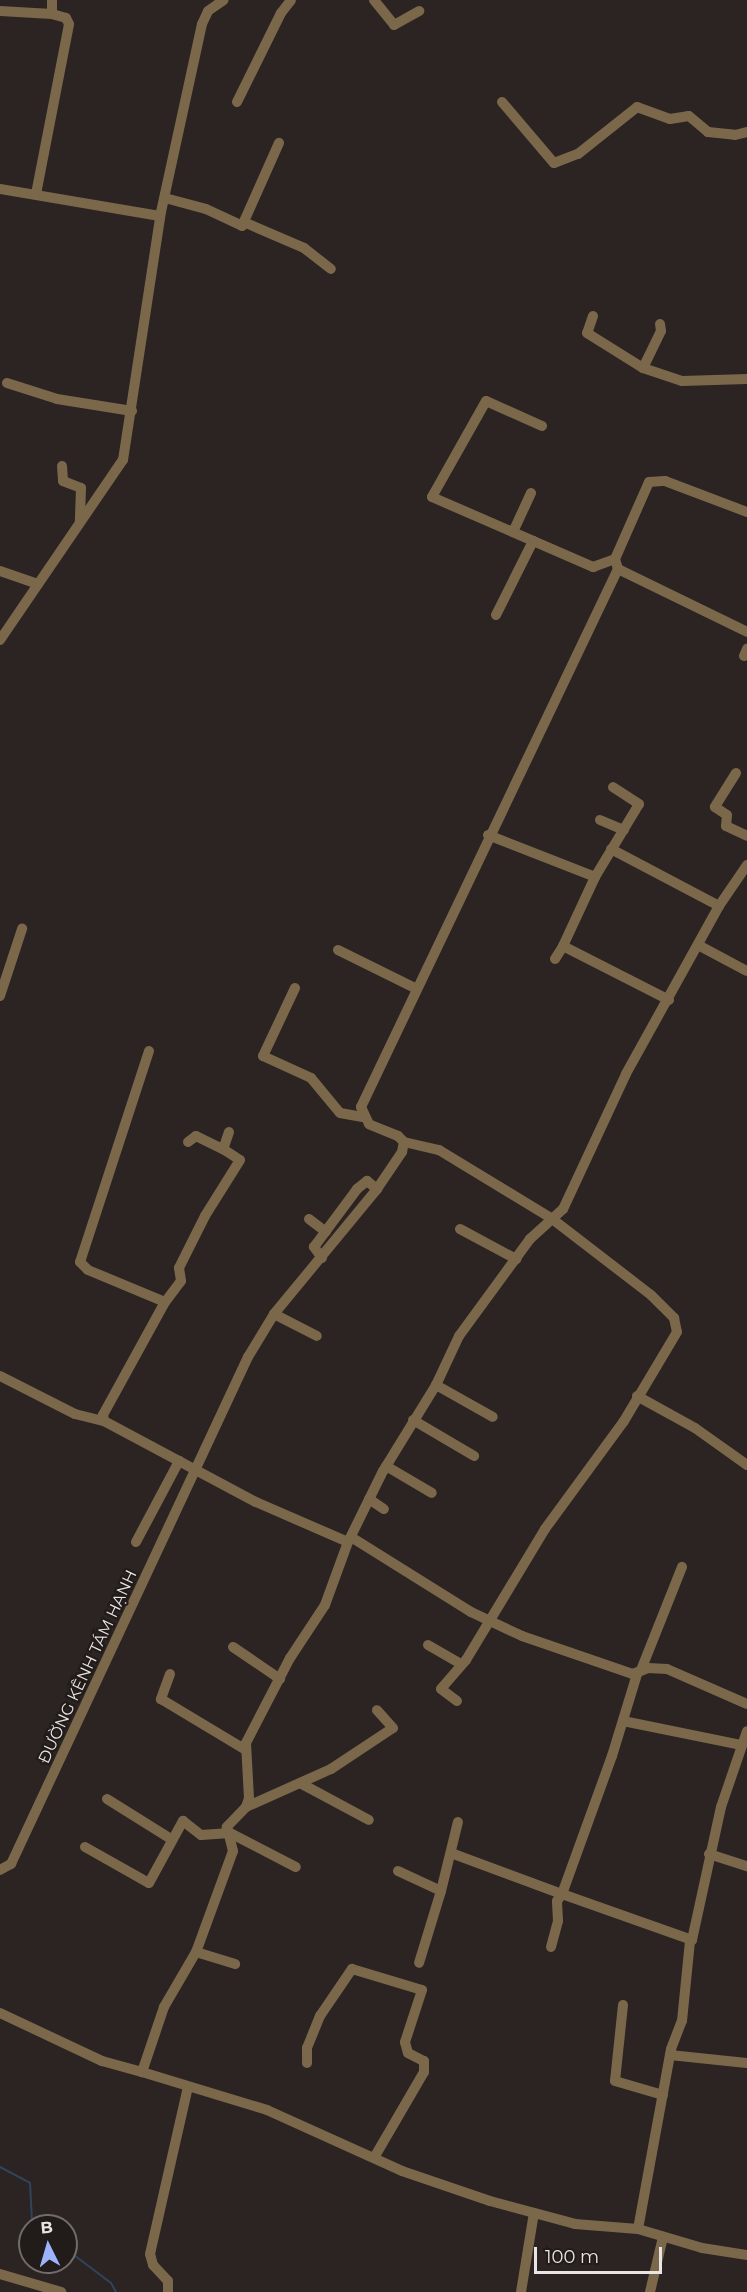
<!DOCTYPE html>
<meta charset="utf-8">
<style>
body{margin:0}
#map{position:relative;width:747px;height:2292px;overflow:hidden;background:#2b2422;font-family:Montserrat,sans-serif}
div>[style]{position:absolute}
.stream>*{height:2px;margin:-1px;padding:0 1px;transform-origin:1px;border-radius:1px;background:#30445c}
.minor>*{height:10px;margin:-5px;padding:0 5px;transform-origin:5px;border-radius:5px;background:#7b684b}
span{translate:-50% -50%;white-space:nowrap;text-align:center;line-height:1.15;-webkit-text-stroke:4.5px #211b19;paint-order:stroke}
.street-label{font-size:16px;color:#e9e5e3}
.north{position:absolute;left:18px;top:2214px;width:60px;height:60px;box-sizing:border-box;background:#211b19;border:2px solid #716c6a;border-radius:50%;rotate:355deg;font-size:16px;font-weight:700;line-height:24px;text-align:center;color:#e9e5e3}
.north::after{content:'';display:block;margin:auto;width:21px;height:27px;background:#9cb4fd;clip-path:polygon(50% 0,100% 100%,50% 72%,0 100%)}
.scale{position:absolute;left:534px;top:2247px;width:128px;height:27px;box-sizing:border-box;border:3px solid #e9e5e3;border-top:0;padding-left:8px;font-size:18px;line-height:21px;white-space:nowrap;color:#e9e5e3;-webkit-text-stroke:4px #211b19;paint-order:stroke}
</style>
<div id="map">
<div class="stream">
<div style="left:0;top:2167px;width:34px;rotate:28deg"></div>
<div style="left:30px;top:2183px;width:38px;rotate:87deg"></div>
<div style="left:32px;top:2221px;width:7px;rotate:45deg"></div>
<div style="left:66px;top:2249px;width:56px;rotate:37.1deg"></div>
<div style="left:111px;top:2283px;width:10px;rotate:61deg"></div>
</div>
<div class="minor">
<div style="left:374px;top:0;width:32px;rotate:51deg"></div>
<div style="left:394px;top:25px;width:29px;rotate:-29deg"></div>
<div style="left:0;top:11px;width:52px;rotate:3.3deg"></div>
<div style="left:52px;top:14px;width:14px;rotate:-90deg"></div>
<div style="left:237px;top:102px;width:99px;rotate:-63.7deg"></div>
<div style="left:281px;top:13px;width:16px;rotate:-52deg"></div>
<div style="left:502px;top:102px;width:80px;rotate:49.6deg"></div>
<div style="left:554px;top:163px;width:26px;rotate:-21deg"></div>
<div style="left:578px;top:154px;width:75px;rotate:-38.5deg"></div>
<div style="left:637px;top:107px;width:35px;rotate:20deg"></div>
<div style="left:670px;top:119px;width:19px;rotate:-9deg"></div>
<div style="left:689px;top:116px;width:25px;rotate:40deg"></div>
<div style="left:708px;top:132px;width:27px;rotate:6deg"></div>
<div style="left:735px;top:135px;width:12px;rotate:-14deg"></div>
<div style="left:0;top:189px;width:162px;rotate:9.6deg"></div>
<div style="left:36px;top:194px;width:173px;rotate:-79deg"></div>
<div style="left:69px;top:24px;width:7px;rotate:-117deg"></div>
<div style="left:66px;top:18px;width:15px;rotate:-164deg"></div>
<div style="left:165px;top:198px;width:42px;rotate:15deg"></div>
<div style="left:206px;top:209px;width:40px;rotate:25deg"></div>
<div style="left:242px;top:226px;width:91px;rotate:-66deg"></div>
<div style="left:246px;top:223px;width:63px;rotate:23.3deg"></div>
<div style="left:304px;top:248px;width:34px;rotate:38deg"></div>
<div style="left:593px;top:316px;width:18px;rotate:109deg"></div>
<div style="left:587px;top:333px;width:66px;rotate:32deg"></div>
<div style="left:643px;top:368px;width:41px;rotate:18.4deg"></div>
<div style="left:682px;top:381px;width:65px;rotate:-1.8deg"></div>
<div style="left:643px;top:368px;width:41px;rotate:-64.1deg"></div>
<div style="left:661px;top:331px;width:7px;rotate:-98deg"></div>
<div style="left:7px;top:383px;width:52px;rotate:17.7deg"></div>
<div style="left:57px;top:399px;width:76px;rotate:9.1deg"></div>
<div style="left:542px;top:426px;width:61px;rotate:-155.9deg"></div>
<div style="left:486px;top:401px;width:110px;rotate:119.4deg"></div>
<div style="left:432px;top:497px;width:176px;rotate:23.5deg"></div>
<div style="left:593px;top:567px;width:23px;rotate:-20deg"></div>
<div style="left:62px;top:466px;width:15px;rotate:86deg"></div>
<div style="left:63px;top:481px;width:19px;rotate:21deg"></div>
<div style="left:81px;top:488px;width:33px;rotate:92deg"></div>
<div style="left:513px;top:532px;width:43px;rotate:-65.2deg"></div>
<div style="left:618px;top:569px;width:144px;rotate:26deg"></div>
<div style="left:0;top:571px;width:40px;rotate:18.9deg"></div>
<div style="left:496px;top:615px;width:83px;rotate:-63.4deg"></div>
<div style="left:0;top:640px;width:218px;rotate:-55.7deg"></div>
<div style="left:123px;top:460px;width:251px;rotate:-81.3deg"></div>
<div style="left:161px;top:212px;width:192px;rotate:-77.7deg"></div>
<div style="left:202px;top:24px;width:14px;rotate:-65deg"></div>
<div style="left:208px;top:11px;width:19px;rotate:-35deg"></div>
<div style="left:744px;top:656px;width:8px;rotate:-67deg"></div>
<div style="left:736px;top:773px;width:40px;rotate:122deg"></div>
<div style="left:715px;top:807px;width:14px;rotate:34deg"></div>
<div style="left:727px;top:815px;width:11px;rotate:95deg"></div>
<div style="left:726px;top:826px;width:23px;rotate:25deg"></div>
<div style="left:600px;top:820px;width:26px;rotate:23deg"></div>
<div style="left:488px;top:835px;width:115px;rotate:21.4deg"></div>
<div style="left:611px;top:849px;width:122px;rotate:27.8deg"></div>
<div style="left:747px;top:865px;width:50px;rotate:124.3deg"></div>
<div style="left:719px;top:906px;width:192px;rotate:119deg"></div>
<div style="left:626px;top:1074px;width:149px;rotate:115deg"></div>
<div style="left:563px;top:1209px;width:45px;rotate:137.7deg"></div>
<div style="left:530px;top:1239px;width:120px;rotate:126.2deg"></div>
<div style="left:459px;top:1336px;width:54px;rotate:115.1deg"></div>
<div style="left:436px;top:1385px;width:101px;rotate:121.6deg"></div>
<div style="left:383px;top:1471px;width:79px;rotate:116.2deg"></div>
<div style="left:348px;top:1542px;width:67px;rotate:110.1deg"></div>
<div style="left:325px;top:1605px;width:64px;rotate:123.4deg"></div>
<div style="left:290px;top:1658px;width:96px;rotate:117.4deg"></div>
<div style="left:246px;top:1743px;width:55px;rotate:86.9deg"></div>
<div style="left:249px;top:1798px;width:9px;rotate:108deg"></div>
<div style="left:246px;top:1807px;width:28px;rotate:134deg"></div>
<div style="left:227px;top:1827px;width:25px;rotate:76deg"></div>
<div style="left:233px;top:1851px;width:108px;rotate:110.1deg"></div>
<div style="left:196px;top:1952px;width:64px;rotate:120.2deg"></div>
<div style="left:164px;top:2007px;width:69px;rotate:108.7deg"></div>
<div style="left:142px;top:2072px;width:131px;rotate:16.9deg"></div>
<div style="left:267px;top:2110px;width:148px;rotate:24.3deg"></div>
<div style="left:402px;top:2171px;width:93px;rotate:18.8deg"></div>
<div style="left:490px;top:2201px;width:88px;rotate:15.1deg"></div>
<div style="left:575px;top:2224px;width:63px;rotate:4.5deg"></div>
<div style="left:638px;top:2229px;width:67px;rotate:16.5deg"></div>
<div style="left:702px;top:2248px;width:46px;rotate:8.8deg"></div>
<div style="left:698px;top:945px;width:55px;rotate:28deg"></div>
<div style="left:563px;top:946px;width:76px;rotate:-65.1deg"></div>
<div style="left:595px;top:877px;width:85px;rotate:-58.9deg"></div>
<div style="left:639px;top:804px;width:31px;rotate:-147deg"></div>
<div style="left:338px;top:950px;width:88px;rotate:26.3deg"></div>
<div style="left:555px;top:959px;width:15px;rotate:-58deg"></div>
<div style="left:563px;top:946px;width:119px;rotate:27deg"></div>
<div style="left:295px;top:988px;width:75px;rotate:115.2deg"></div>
<div style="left:263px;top:1056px;width:53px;rotate:24.6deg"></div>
<div style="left:311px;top:1078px;width:45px;rotate:50.4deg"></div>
<div style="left:340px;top:1113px;width:23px;rotate:10deg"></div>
<div style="left:0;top:996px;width:71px;rotate:-71.8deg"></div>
<div style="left:149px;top:1051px;width:222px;rotate:108.1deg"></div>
<div style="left:80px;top:1262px;width:11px;rotate:45deg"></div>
<div style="left:88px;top:1270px;width:83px;rotate:22.6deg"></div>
<div style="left:229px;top:1132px;width:18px;rotate:109deg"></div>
<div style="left:223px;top:1149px;width:20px;rotate:33deg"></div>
<div style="left:240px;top:1160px;width:66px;rotate:122deg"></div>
<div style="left:205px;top:1216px;width:58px;rotate:116.6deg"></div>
<div style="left:179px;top:1268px;width:13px;rotate:81deg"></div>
<div style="left:181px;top:1281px;width:26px;rotate:127deg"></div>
<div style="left:165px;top:1302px;width:129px;rotate:118.8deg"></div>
<div style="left:103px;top:1415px;width:6px;rotate:81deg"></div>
<div style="left:104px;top:1421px;width:172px;rotate:28.1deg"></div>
<div style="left:256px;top:1502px;width:100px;rotate:23.5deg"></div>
<div style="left:188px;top:1142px;width:10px;rotate:-37deg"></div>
<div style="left:196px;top:1136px;width:30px;rotate:26deg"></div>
<div style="left:404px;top:1142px;width:36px;rotate:13deg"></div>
<div style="left:439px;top:1150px;width:131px;rotate:31.3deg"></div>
<div style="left:551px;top:1218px;width:126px;rotate:37.6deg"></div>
<div style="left:651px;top:1295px;width:33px;rotate:45deg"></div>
<div style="left:674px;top:1318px;width:14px;rotate:78deg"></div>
<div style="left:677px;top:1332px;width:104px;rotate:120.8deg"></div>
<div style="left:624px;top:1421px;width:134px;rotate:126.2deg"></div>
<div style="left:545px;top:1529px;width:153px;rotate:121.1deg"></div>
<div style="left:466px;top:1660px;width:38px;rotate:131deg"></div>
<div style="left:441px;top:1689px;width:20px;rotate:37deg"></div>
<div style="left:309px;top:1219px;width:21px;rotate:37deg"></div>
<div style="left:460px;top:1229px;width:64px;rotate:28.2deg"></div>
<div style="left:322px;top:1258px;width:14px;rotate:-126deg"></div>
<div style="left:314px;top:1247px;width:72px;rotate:-53.4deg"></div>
<div style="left:357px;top:1189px;width:13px;rotate:-39deg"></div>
<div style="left:367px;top:1181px;width:13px;rotate:39deg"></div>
<div style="left:274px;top:1314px;width:48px;rotate:27.1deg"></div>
<div style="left:0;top:1376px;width:84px;rotate:26.9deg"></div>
<div style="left:75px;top:1414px;width:30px;rotate:14deg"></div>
<div style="left:436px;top:1385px;width:65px;rotate:29.3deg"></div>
<div style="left:637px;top:1396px;width:66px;rotate:28.9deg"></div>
<div style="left:695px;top:1428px;width:64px;rotate:35.4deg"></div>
<div style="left:413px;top:1420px;width:71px;rotate:30.5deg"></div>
<div style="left:386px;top:1466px;width:53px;rotate:30.4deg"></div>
<div style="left:369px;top:1499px;width:18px;rotate:34deg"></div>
<div style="left:351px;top:1537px;width:142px;rotate:32deg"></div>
<div style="left:471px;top:1612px;width:56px;rotate:25.2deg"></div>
<div style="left:522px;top:1636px;width:117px;rotate:18.9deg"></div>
<div style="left:633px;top:1674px;width:16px;rotate:-22deg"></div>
<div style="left:648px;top:1668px;width:19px;rotate:3deg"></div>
<div style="left:667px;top:1669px;width:87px;rotate:23.6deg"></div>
<div style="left:136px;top:1542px;width:92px;rotate:-62deg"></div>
<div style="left:428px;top:1645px;width:39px;rotate:30deg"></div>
<div style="left:233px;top:1647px;width:57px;rotate:34.2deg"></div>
<div style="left:641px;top:1670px;width:111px;rotate:-68.3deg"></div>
<div style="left:170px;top:1674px;width:27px;rotate:110deg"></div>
<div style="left:161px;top:1699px;width:99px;rotate:31deg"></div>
<div style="left:623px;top:1721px;width:120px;rotate:11.5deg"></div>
<div style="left:300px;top:1783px;width:78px;rotate:28.2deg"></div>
<div style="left:107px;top:1799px;width:75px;rotate:32deg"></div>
<div style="left:246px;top:1807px;width:93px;rotate:-24.1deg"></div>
<div style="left:331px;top:1769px;width:74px;rotate:-33.5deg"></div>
<div style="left:393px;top:1728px;width:24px;rotate:-132deg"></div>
<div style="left:85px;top:1847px;width:73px;rotate:29.4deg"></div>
<div style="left:149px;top:1883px;width:71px;rotate:-61.3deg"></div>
<div style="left:183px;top:1821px;width:23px;rotate:38deg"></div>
<div style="left:201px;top:1835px;width:29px;rotate:-4deg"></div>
<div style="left:230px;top:1833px;width:74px;rotate:27.3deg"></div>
<div style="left:451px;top:1853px;width:118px;rotate:20.3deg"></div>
<div style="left:562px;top:1894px;width:147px;rotate:-70.1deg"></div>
<div style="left:612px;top:1756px;width:86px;rotate:-73deg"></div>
<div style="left:709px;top:1854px;width:40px;rotate:18deg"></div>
<div style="left:0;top:1870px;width:13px;rotate:-29deg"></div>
<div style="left:11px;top:1864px;width:560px;rotate:-64.95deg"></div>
<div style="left:248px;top:1357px;width:50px;rotate:-58.8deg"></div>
<div style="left:274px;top:1314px;width:162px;rotate:-50.5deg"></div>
<div style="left:377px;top:1189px;width:45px;rotate:-56deg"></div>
<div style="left:402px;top:1152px;width:10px;rotate:-79deg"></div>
<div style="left:404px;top:1142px;width:8px;rotate:-135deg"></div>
<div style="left:398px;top:1136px;width:31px;rotate:-158deg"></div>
<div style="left:369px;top:1124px;width:19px;rotate:-115deg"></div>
<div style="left:361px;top:1107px;width:596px;rotate:-64.47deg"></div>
<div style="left:618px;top:569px;width:10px;rotate:-107deg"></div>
<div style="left:615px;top:559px;width:84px;rotate:-66.2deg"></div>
<div style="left:649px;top:482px;width:16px;rotate:-4deg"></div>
<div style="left:665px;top:481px;width:88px;rotate:20.7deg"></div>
<div style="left:398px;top:1871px;width:47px;rotate:24.9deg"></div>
<div style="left:441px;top:1891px;width:75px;rotate:107deg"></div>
<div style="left:441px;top:1891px;width:71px;rotate:-76.2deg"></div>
<div style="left:551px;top:1947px;width:27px;rotate:-75deg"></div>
<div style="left:558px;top:1921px;width:20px;rotate:-93deg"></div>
<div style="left:557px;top:1901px;width:9px;rotate:-54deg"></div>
<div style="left:562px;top:1894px;width:138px;rotate:19.5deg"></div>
<div style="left:692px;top:1940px;width:136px;rotate:-77.7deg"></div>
<div style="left:721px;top:1807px;width:80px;rotate:-71.1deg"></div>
<div style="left:196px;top:1952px;width:41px;rotate:17.1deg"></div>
<div style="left:623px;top:2005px;width:76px;rotate:96deg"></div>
<div style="left:615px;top:2081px;width:50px;rotate:16.3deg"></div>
<div style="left:0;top:2013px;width:113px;rotate:25.2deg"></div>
<div style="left:102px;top:2061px;width:41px;rotate:15.4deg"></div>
<div style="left:670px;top:2055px;width:77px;rotate:5.9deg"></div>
<div style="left:307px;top:2063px;width:15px;rotate:-90deg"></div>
<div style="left:307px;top:2048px;width:35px;rotate:-68deg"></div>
<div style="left:320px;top:2016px;width:57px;rotate:-55.8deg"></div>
<div style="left:352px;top:1969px;width:73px;rotate:16.7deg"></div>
<div style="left:422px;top:1990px;width:55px;rotate:108.1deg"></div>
<div style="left:405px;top:2042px;width:11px;rotate:75deg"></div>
<div style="left:408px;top:2053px;width:18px;rotate:27deg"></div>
<div style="left:424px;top:2061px;width:11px;rotate:90deg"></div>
<div style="left:424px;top:2072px;width:99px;rotate:120.2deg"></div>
<div style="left:638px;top:2229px;width:183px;rotate:-79.6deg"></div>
<div style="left:671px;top:2049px;width:30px;rotate:-69deg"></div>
<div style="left:682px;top:2021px;width:80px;rotate:-84.3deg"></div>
<div style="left:0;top:2274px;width:64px;rotate:16.4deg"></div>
<div style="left:168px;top:2292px;width:11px;rotate:-90deg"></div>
<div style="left:168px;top:2281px;width:22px;rotate:-133deg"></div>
<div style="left:153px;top:2265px;width:11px;rotate:-105deg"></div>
<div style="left:150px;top:2254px;width:171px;rotate:-77.2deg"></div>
<div style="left:521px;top:2292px;width:80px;rotate:-80.7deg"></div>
<div style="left:650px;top:2292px;width:57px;rotate:-76.7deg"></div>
</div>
<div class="street-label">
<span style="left:88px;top:1667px;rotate:-65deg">ĐƯỜNG KÊNH TÁM HẠNH</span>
</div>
<div class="north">B</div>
<div class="scale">100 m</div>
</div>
